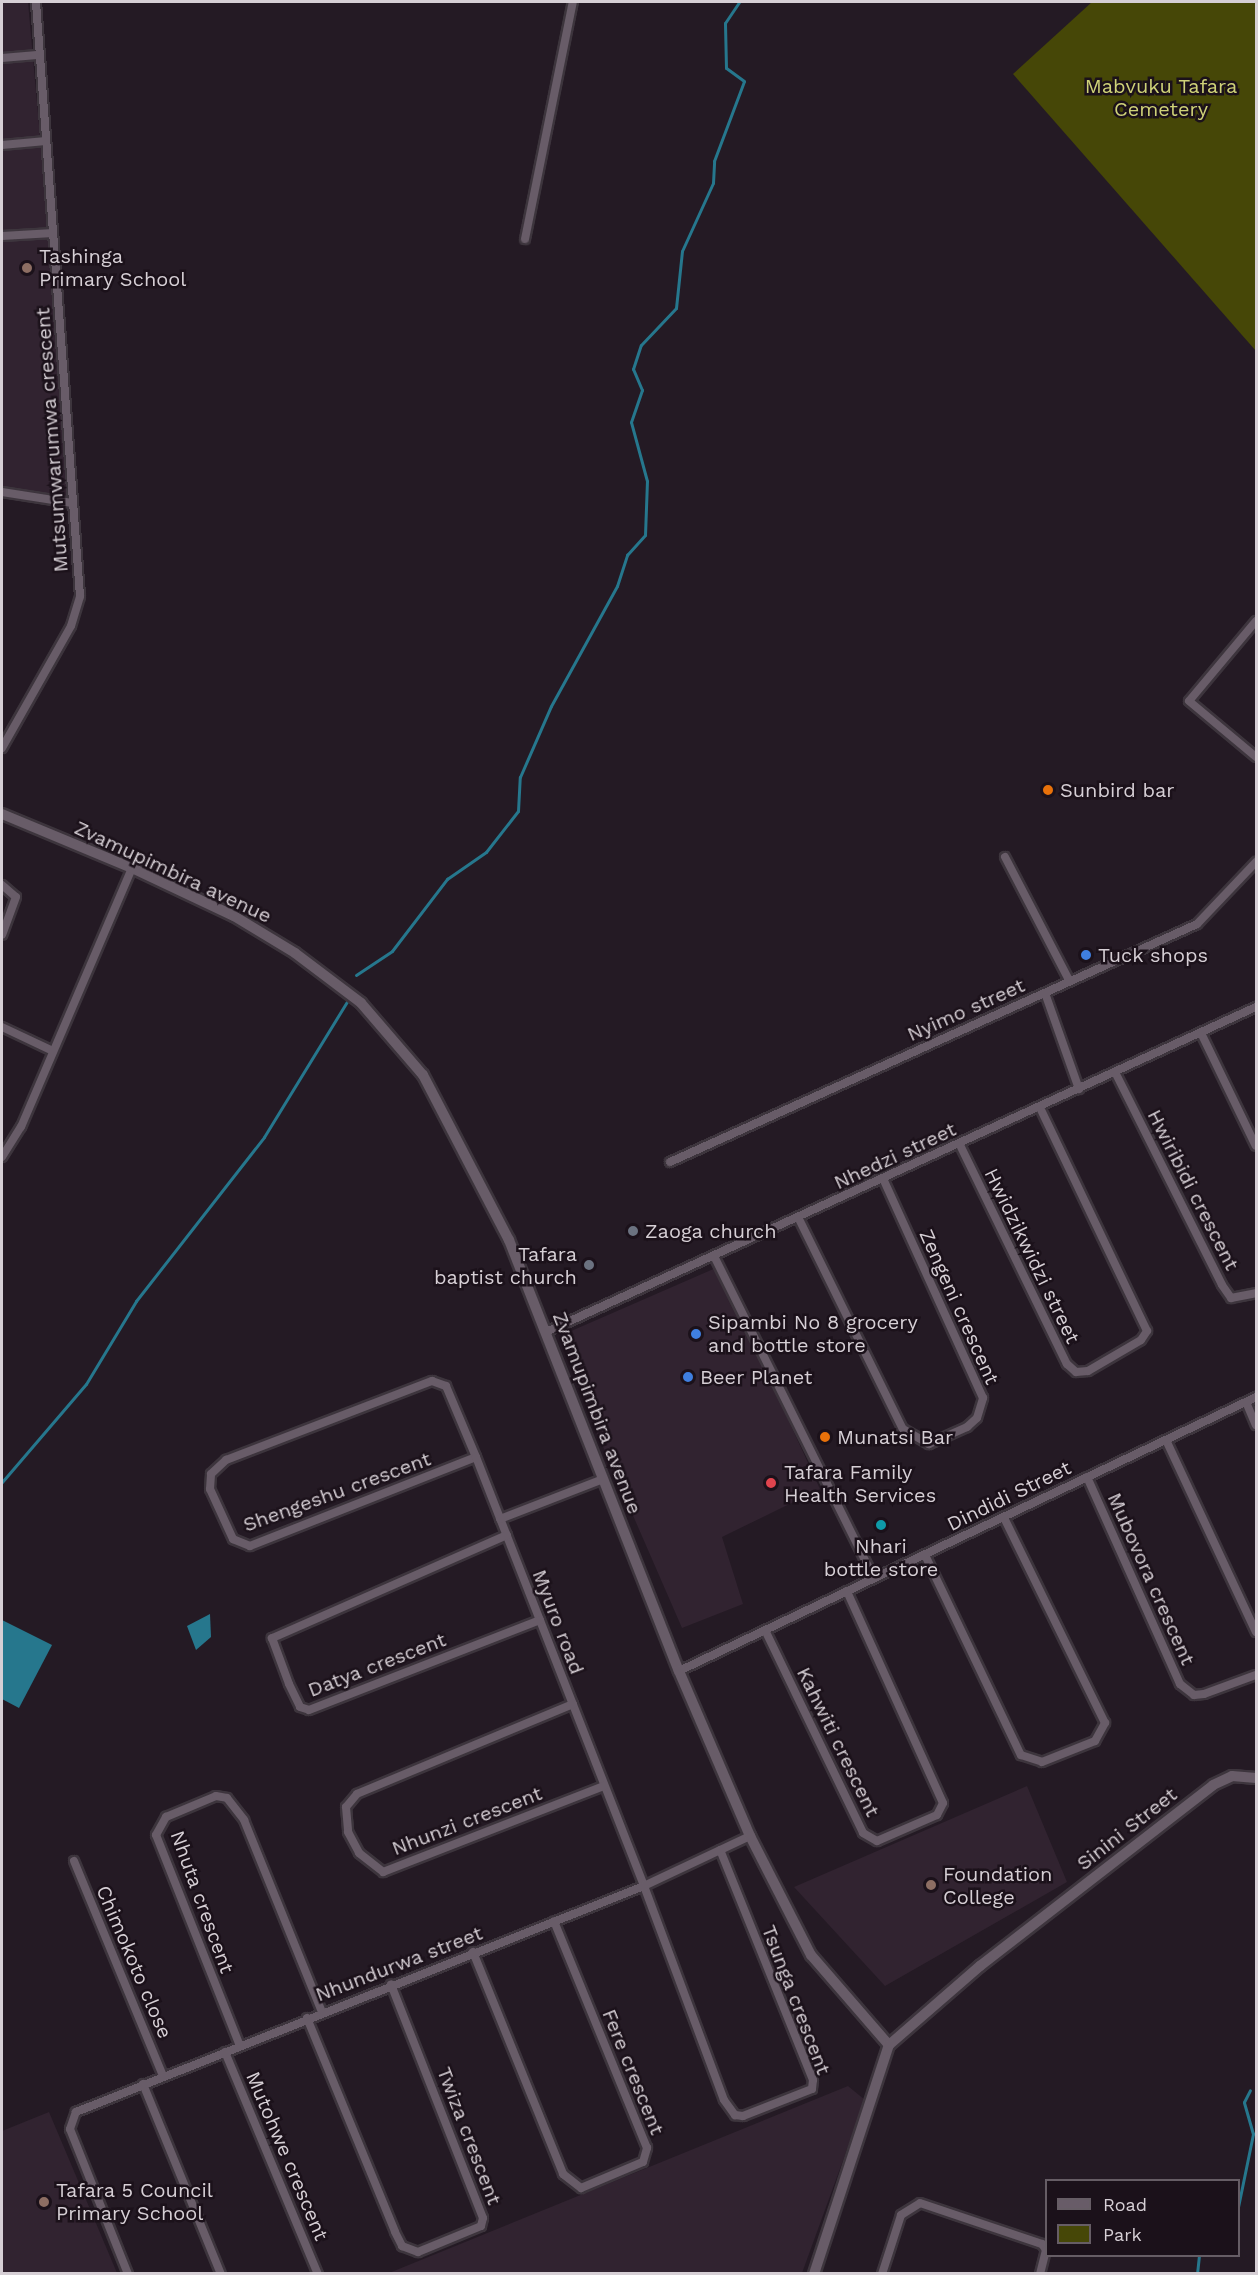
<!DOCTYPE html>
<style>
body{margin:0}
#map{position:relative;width:1258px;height:2275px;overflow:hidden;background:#241a24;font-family:"Work Sans",sans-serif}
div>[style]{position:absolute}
.built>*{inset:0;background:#312330}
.green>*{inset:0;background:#464707}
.water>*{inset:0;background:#26778d}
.stream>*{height:3px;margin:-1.5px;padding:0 1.5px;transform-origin:1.5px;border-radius:1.5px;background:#26778d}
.roads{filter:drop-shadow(2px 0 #3d353d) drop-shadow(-2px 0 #3d353d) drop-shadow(0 2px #3d353d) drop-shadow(0 -2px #3d353d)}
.minor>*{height:8px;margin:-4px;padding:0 4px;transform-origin:4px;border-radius:4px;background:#685c68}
.tertiary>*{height:10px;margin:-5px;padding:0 5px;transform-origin:5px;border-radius:5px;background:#685c68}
.dots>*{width:16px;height:16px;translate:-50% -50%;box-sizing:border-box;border:3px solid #1b111a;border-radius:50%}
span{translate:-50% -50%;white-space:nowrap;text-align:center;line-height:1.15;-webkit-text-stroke:5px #1b111a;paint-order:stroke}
.park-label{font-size:20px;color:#cfd278}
.poi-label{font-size:20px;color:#d6cfd5}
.left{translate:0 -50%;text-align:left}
.right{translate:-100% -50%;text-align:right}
.street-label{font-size:20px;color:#d6cfd5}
.frame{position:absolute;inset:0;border:3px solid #d6cfd5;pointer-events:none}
.legend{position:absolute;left:1045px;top:2179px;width:195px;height:78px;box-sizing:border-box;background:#1b111a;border:2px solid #665d65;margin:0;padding:8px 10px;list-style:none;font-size:18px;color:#d6cfd5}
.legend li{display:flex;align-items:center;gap:12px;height:30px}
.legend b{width:30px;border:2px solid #665d65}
</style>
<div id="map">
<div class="built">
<div style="clip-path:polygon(2px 2px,28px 2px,73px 506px,2px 490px)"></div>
<div style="clip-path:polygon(718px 1267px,820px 1489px,722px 1537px,743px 1604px,682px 1628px,584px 1403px,562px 1335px)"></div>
<div style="clip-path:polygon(1027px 1786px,1067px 1882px,885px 1986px,794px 1887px)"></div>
<div style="clip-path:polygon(848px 2086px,865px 2100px,802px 2273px,389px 2273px)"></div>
<div style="clip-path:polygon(49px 2112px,117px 2273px,2px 2273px,2px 2131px)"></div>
</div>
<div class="green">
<div style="clip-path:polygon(1092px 2px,1256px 2px,1256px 351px,1013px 74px)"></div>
</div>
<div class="water">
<div style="clip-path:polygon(210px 1614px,211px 1637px,196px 1650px,187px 1626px)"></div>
<div style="clip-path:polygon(2px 1620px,52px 1645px,19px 1708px,2px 1699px)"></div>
</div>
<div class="stream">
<div style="left:356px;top:975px;width:43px;rotate:-33.7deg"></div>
<div style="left:392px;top:951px;width:91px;rotate:-52.6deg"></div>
<div style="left:447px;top:879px;width:47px;rotate:-34.7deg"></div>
<div style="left:486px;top:852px;width:52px;rotate:-52deg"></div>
<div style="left:518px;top:811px;width:34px;rotate:-87deg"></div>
<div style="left:520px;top:777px;width:77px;rotate:-66.4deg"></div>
<div style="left:551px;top:706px;width:137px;rotate:-61.2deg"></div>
<div style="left:617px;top:586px;width:33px;rotate:-72deg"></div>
<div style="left:627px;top:555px;width:27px;rotate:-48deg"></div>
<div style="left:645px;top:535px;width:54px;rotate:-87.9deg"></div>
<div style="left:647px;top:481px;width:61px;rotate:-105.2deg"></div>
<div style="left:631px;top:422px;width:34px;rotate:-71deg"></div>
<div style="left:642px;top:390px;width:23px;rotate:-113deg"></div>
<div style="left:633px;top:369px;width:25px;rotate:-72deg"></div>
<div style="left:641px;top:345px;width:51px;rotate:-46.6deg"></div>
<div style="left:676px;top:308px;width:57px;rotate:-84deg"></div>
<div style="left:682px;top:251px;width:75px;rotate:-65.5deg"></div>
<div style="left:713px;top:183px;width:22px;rotate:-87deg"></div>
<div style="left:714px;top:161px;width:85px;rotate:-69.4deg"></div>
<div style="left:744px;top:81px;width:22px;rotate:-144deg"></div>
<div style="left:726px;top:68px;width:45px;rotate:-91.3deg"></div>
<div style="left:725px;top:23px;width:25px;rotate:-56deg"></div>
<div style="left:2px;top:1482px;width:129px;rotate:-49.4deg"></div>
<div style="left:86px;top:1384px;width:97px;rotate:-58.9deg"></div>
<div style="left:136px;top:1301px;width:208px;rotate:-52deg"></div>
<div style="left:264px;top:1137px;width:161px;rotate:-58.5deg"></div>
<div style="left:1238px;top:2207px;width:75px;rotate:-78.4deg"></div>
<div style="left:1253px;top:2134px;width:33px;rotate:-106deg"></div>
<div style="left:1244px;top:2102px;width:13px;rotate:-63deg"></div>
<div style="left:1197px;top:2274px;width:18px;rotate:-84deg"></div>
</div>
<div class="roads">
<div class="minor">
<div style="left:2px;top:58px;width:38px;rotate:-5deg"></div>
<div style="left:2px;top:145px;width:44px;rotate:-5.2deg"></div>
<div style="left:2px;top:236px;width:51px;rotate:-3.4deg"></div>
<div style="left:525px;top:239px;width:242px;rotate:-78.6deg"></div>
<div style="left:2px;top:492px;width:71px;rotate:8.9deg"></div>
<div style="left:1256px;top:621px;width:104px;rotate:129.9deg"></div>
<div style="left:1189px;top:701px;width:87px;rotate:39.9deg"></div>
<div style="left:2px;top:748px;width:140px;rotate:-60.5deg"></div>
<div style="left:71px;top:626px;width:31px;rotate:-73deg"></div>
<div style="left:80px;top:596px;width:596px;rotate:-94.24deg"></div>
<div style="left:1005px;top:857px;width:139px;rotate:62.5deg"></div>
<div style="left:2px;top:885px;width:18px;rotate:41deg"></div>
<div style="left:16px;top:897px;width:40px;rotate:110.2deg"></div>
<div style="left:1045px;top:993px;width:102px;rotate:70.5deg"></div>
<div style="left:2px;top:1027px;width:56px;rotate:25.2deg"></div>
<div style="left:1202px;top:1035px;width:123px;rotate:64.1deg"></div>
<div style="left:1115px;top:1072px;width:238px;rotate:63.3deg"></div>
<div style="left:1222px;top:1285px;width:16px;rotate:55deg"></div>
<div style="left:1231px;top:1298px;width:25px;rotate:-11deg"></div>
<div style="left:960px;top:1145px;width:244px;rotate:64deg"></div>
<div style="left:1067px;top:1364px;width:12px;rotate:42deg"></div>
<div style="left:1076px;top:1372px;width:12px;rotate:-5deg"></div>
<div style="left:1088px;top:1371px;width:61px;rotate:-30.3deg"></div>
<div style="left:1141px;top:1340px;width:11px;rotate:-56deg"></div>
<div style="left:1147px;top:1331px;width:247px;rotate:-115.6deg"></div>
<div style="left:2px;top:1157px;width:36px;rotate:-58deg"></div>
<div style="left:21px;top:1127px;width:282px;rotate:-66.8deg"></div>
<div style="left:670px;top:1162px;width:578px;rotate:-24.3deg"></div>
<div style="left:1197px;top:924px;width:86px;rotate:-46.4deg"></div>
<div style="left:799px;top:1219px;width:234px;rotate:63.7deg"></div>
<div style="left:903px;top:1429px;width:30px;rotate:30deg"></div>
<div style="left:929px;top:1444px;width:42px;rotate:-24.1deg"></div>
<div style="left:967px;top:1427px;width:13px;rotate:-42deg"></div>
<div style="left:977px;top:1418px;width:21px;rotate:-73deg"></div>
<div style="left:983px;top:1398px;width:241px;rotate:-114.5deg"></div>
<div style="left:715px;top:1258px;width:357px;rotate:63.6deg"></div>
<div style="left:546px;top:1332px;width:781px;rotate:-24.6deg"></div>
<div style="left:1246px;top:1402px;width:25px;rotate:67deg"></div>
<div style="left:1166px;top:1440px;width:212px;rotate:64.9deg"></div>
<div style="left:476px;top:1457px;width:243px;rotate:158.5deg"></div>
<div style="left:250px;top:1546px;width:18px;rotate:-158deg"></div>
<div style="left:233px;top:1539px;width:55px;rotate:-114.7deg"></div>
<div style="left:210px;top:1489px;width:15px;rotate:-86deg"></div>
<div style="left:211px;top:1474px;width:21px;rotate:-43deg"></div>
<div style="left:226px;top:1460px;width:221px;rotate:-21deg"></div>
<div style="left:432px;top:1381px;width:15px;rotate:20deg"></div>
<div style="left:446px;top:1386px;width:77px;rotate:67.1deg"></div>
<div style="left:476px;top:1457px;width:461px;rotate:68.6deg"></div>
<div style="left:644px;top:1886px;width:228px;rotate:69.5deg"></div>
<div style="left:724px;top:2100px;width:19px;rotate:54deg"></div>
<div style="left:735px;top:2115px;width:8px;rotate:7deg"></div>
<div style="left:743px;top:2116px;width:74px;rotate:-21.4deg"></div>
<div style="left:812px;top:2089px;width:9px;rotate:-84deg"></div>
<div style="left:813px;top:2080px;width:248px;rotate:-112deg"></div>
<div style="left:1087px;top:1477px;width:227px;rotate:65.8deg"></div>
<div style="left:1180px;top:1684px;width:18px;rotate:38deg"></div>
<div style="left:1194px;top:1695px;width:10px;rotate:-6deg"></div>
<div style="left:1204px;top:1694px;width:55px;rotate:-20.1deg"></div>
<div style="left:500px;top:1519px;width:110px;rotate:-21.2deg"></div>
<div style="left:507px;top:1535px;width:257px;rotate:156.3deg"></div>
<div style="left:272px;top:1638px;width:49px;rotate:69.7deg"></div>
<div style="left:289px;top:1684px;width:25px;rotate:64deg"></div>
<div style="left:300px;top:1707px;width:9px;rotate:18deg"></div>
<div style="left:309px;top:1710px;width:248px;rotate:-21.3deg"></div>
<div style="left:925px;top:1555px;width:222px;rotate:64.4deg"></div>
<div style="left:1021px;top:1755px;width:22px;rotate:18deg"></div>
<div style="left:1042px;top:1762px;width:57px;rotate:-21.6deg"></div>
<div style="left:1095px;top:1741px;width:21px;rotate:-61deg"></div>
<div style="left:1105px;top:1723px;width:229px;rotate:-116.2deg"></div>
<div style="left:765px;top:1630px;width:225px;rotate:64.2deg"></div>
<div style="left:863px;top:1833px;width:16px;rotate:30deg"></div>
<div style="left:877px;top:1841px;width:65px;rotate:-23.4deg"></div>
<div style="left:937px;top:1815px;width:13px;rotate:-63deg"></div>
<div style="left:943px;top:1803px;width:233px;rotate:-114.4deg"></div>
<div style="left:679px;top:1671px;width:639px;rotate:-25.4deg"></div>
<div style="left:573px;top:1704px;width:234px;rotate:157.4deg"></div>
<div style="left:357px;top:1794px;width:17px;rotate:130deg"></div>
<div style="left:346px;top:1807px;width:25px;rotate:85deg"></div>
<div style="left:348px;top:1832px;width:24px;rotate:62deg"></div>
<div style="left:359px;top:1853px;width:31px;rotate:38deg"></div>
<div style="left:383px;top:1872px;width:237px;rotate:-21.3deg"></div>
<div style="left:74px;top:1861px;width:233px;rotate:67.5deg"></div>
<div style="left:473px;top:1952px;width:240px;rotate:67.9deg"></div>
<div style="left:563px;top:2174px;width:23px;rotate:38deg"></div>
<div style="left:581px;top:2188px;width:67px;rotate:-22.8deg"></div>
<div style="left:643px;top:2162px;width:15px;rotate:-74deg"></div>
<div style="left:647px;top:2148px;width:245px;rotate:-112.3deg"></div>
<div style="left:307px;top:2018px;width:231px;rotate:67.6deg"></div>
<div style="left:395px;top:2232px;width:16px;rotate:63deg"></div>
<div style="left:402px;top:2246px;width:17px;rotate:21deg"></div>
<div style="left:418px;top:2252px;width:68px;rotate:-22.4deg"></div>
<div style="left:481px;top:2226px;width:8px;rotate:-76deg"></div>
<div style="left:483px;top:2218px;width:251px;rotate:-111.5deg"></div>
<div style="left:240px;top:2046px;width:227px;rotate:-111.7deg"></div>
<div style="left:156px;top:1835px;width:21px;rotate:-61deg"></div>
<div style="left:166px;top:1817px;width:54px;rotate:-22.8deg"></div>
<div style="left:216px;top:1796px;width:11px;rotate:10deg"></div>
<div style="left:227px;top:1798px;width:28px;rotate:52deg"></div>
<div style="left:244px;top:1820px;width:207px;rotate:67.9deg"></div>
<div style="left:225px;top:2052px;width:241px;rotate:67.3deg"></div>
<div style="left:143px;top:2084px;width:205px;rotate:67.7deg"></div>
<div style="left:128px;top:2274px;width:156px;rotate:-111.8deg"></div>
<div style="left:70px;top:2129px;width:18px;rotate:-71deg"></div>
<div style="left:76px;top:2112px;width:611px;rotate:-21.7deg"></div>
<div style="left:644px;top:1886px;width:117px;rotate:-25.3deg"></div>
<div style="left:882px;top:2274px;width:62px;rotate:-72.1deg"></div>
<div style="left:901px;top:2215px;width:22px;rotate:-32deg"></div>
<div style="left:920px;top:2203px;width:129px;rotate:18.6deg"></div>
<div style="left:1042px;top:2244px;width:7px;rotate:56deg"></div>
<div style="left:1046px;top:2250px;width:25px;rotate:104deg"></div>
</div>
<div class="tertiary">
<div style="left:2px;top:814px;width:141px;rotate:22.6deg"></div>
<div style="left:132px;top:868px;width:113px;rotate:25.2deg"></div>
<div style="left:234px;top:916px;width:71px;rotate:31.2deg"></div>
<div style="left:295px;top:953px;width:83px;rotate:37.1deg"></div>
<div style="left:361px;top:1003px;width:95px;rotate:49.3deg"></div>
<div style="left:423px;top:1075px;width:186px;rotate:62.5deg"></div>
<div style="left:509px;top:1240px;width:463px;rotate:68.5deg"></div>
<div style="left:679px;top:1671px;width:180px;rotate:66.7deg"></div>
<div style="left:750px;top:1836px;width:134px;rotate:62.9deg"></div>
<div style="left:811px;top:1955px;width:119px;rotate:49.1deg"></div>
<div style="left:889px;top:2045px;width:121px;rotate:-41deg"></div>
<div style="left:980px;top:1966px;width:295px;rotate:-37.8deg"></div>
<div style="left:1213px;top:1785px;width:21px;rotate:-25deg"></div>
<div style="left:1232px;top:1776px;width:24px;rotate:5deg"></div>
<div style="left:814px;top:2274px;width:241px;rotate:-71.9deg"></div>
</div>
</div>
<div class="dots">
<div style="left:27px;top:268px;background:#8d6e63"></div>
<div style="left:1048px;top:790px;background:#e8710a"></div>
<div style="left:1086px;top:955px;background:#3f7fe0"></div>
<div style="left:633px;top:1231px;background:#6b7280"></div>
<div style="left:589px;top:1265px;background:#6b7280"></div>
<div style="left:696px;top:1334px;background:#3f7fe0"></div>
<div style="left:688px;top:1377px;background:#3f7fe0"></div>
<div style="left:825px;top:1437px;background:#e8710a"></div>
<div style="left:771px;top:1483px;background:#e0444e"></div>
<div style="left:881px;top:1525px;background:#0f9aa8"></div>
<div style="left:931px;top:1885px;background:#8d6e63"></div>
<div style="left:44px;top:2202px;background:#8d6e63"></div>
</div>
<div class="park-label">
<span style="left:1161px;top:98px">Mabvuku Tafara<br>Cemetery</span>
</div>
<div class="poi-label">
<span class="left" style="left:39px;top:268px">Tashinga<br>Primary School</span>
<span class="left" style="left:1060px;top:790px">Sunbird bar</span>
<span class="left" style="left:1098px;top:955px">Tuck shops</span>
<span class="left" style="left:645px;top:1231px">Zaoga church</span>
<span class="right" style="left:577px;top:1266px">Tafara<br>baptist church</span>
<span class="left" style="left:708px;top:1334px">Sipambi No 8 grocery<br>and bottle store</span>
<span class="left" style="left:700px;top:1377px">Beer Planet</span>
<span class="left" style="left:837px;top:1437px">Munatsi Bar</span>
<span class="left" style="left:784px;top:1484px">Tafara Family<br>Health Services</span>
<span style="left:881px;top:1558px">Nhari<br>bottle store</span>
<span class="left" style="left:943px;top:1886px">Foundation<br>College</span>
<span class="left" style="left:56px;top:2202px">Tafara 5 Council<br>Primary School</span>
</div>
<div class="street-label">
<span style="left:52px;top:440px;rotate:-94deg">Mutsumwarumwa crescent</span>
<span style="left:173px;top:872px;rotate:25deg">Zvamupimbira avenue</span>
<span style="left:966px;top:1010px;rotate:-24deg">Nyimo street</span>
<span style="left:895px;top:1156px;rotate:-25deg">Nhedzi street</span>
<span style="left:1193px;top:1190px;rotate:63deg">Hwiribidi crescent</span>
<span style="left:1032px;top:1256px;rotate:64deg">Hwidzikwidzi street</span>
<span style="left:959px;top:1307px;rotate:66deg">Zengeni crescent</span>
<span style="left:597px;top:1413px;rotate:69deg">Zvamupimbira avenue</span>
<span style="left:337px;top:1492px;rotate:-20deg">Shengeshu crescent</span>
<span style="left:1009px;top:1496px;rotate:-26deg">Dindidi Street</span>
<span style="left:1151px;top:1579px;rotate:66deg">Mubovora crescent</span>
<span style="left:558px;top:1622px;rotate:69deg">Myuro road</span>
<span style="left:377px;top:1665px;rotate:-21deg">Datya crescent</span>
<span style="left:838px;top:1742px;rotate:64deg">Kahwiti crescent</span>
<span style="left:467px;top:1821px;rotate:-21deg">Nhunzi crescent</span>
<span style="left:1127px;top:1829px;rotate:-38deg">Sinini Street</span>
<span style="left:202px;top:1902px;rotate:70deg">Nhuta crescent</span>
<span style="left:134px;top:1962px;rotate:67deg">Chimokoto close</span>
<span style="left:399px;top:1964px;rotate:-21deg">Nhundurwa street</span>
<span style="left:796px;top:2000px;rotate:69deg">Tsunga crescent</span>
<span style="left:633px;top:2072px;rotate:68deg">Fere crescent</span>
<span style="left:469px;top:2136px;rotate:69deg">Twiza crescent</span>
<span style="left:287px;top:2156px;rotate:67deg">Mutohwe crescent</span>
</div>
<div class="frame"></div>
<ul class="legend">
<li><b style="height:8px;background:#685c68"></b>Road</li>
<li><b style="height:16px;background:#464707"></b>Park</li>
</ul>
</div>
